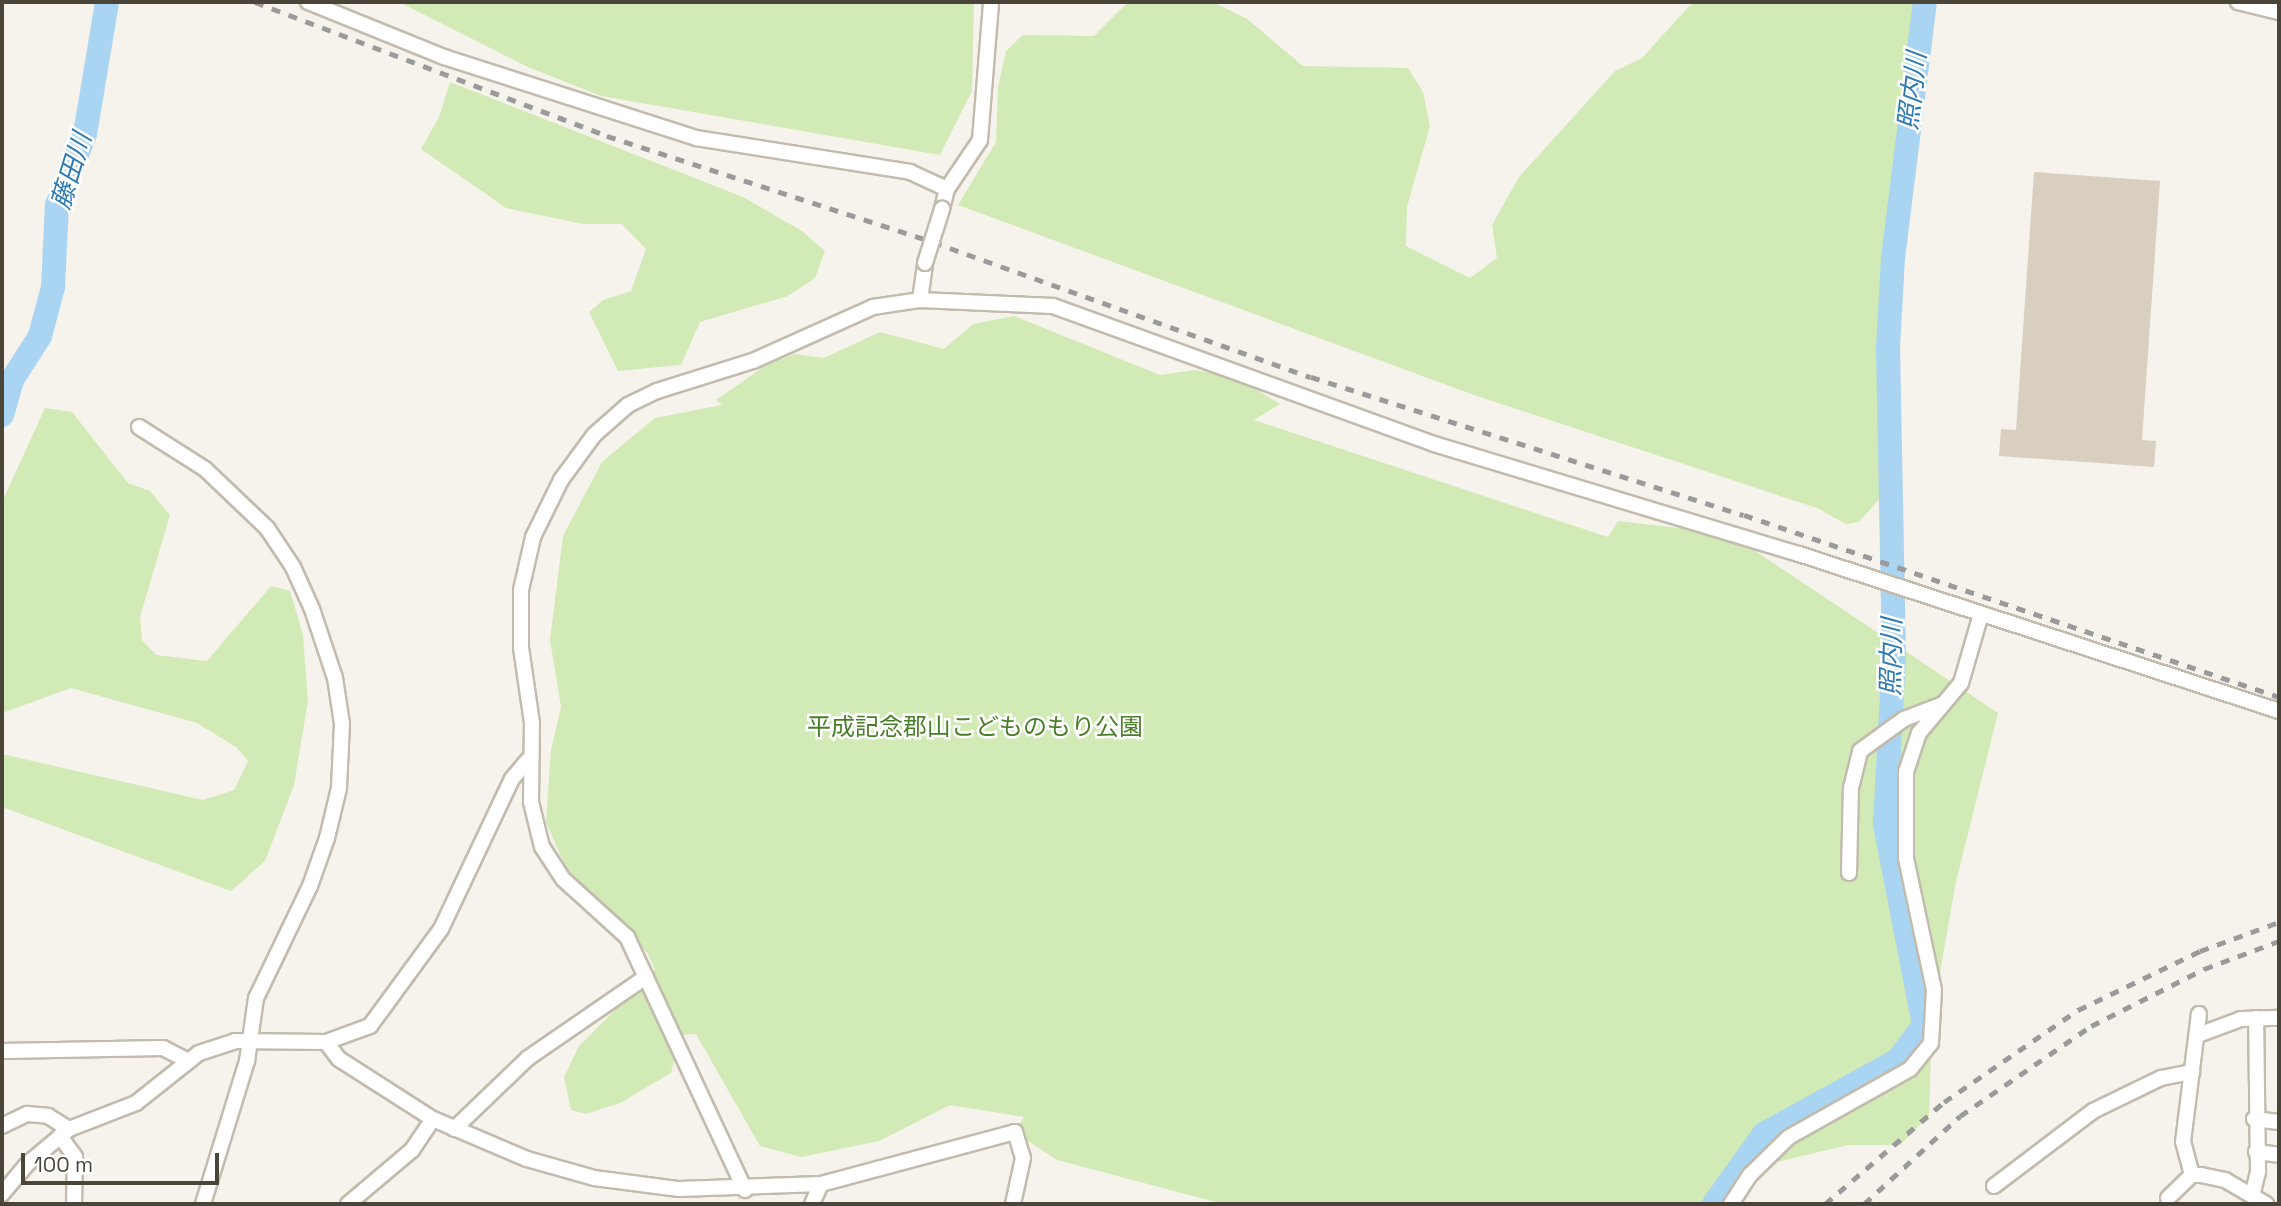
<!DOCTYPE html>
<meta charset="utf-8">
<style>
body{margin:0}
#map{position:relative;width:2281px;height:1206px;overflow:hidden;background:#f6f3ec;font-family:"Space Grotesk","Noto Sans JP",sans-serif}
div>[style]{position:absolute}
.green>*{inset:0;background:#d2eab5}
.river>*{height:24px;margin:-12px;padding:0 12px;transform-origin:12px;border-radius:12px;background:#a9d4f2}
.building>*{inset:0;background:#d8cfc1}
.roads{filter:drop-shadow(2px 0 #c2bbae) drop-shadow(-2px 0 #c2bbae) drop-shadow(0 2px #c2bbae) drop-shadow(0 -2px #c2bbae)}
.minor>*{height:14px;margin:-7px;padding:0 7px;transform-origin:7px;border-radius:7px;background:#fff}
.rail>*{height:4.5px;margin-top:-2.25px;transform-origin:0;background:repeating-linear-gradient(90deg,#9a9a9a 0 9px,transparent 0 18px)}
.bridges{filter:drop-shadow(2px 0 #c2bbae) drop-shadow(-2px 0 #c2bbae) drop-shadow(0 2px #c2bbae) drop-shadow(0 -2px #c2bbae)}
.minor-bridge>*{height:14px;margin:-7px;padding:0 7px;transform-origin:7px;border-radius:7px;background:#fff}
span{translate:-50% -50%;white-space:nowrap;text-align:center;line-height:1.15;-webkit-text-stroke:5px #fff;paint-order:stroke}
.park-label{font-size:24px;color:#4a7f2a}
.water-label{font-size:26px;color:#2e7ab2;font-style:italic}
.frame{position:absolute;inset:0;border:4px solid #4b4439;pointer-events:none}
.scale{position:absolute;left:21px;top:1153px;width:198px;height:32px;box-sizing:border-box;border:4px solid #4b4439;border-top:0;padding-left:9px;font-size:21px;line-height:24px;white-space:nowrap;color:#4b4439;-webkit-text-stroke:5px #fff;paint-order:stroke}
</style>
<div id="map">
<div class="green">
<div style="clip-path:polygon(399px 2px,974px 2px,972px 91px,940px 155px,601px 96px,528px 67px)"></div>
<div style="clip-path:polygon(1128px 2px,1217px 4px,1247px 19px,1303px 66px,1408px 68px,1423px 92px,1430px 126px,1407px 207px,1406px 246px,1470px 278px,1497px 258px,1492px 225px,1519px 177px,1615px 71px,1642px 58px,1691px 4px,1919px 2px,1884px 252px,1892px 435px,1880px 498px,1859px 522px,1846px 524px,1817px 508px,1474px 395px,958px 205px,996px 142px,998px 87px,1006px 51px,1023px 35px,1094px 36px)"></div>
<div style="clip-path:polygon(450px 82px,743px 197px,802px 231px,825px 251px,815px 278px,788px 296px,700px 322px,681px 365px,618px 371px,589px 312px,603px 300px,631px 291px,646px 249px,622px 224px,583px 224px,506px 208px,421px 149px,439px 117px)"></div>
<div style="clip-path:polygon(1014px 316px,1160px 375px,1195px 370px,1238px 378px,1280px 404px,1254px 420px,1608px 537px,1618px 521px,1730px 534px,1998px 713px,1955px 886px,1932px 1020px,1929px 1116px,1900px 1145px,1848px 1145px,1768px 1164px,1725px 1189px,1715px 1204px,1223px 1204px,1057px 1160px,1015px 1132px,1024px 1117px,950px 1105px,879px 1141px,801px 1157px,760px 1146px,696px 1034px,680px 1035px,671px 1073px,620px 1103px,586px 1114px,571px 1110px,564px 1077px,579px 1046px,655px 970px,648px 954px,565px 866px,546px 822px,551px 750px,561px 707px,550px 640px,563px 536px,602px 462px,655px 418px,722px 405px,716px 400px,766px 365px,795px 354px,824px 358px,880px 332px,944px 349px,973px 324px)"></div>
<div style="clip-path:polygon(45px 408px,72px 412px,128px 483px,150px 491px,170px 515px,140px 617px,142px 640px,156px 655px,207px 661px,271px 586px,290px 591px,303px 635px,308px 701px,294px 785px,265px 861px,231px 891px,2px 807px,2px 754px,203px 800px,234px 790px,248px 761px,236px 747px,197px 723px,71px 688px,2px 713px,2px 502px)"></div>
</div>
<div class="river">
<div style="left:2px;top:415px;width:36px;rotate:-74deg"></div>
<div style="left:12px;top:380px;width:52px;rotate:-57.5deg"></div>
<div style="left:40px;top:336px;width:51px;rotate:-75.1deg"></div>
<div style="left:53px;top:287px;width:82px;rotate:-87.2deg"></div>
<div style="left:57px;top:205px;width:76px;rotate:-68.5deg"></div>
<div style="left:85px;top:134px;width:134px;rotate:-80.5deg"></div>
<div style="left:1714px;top:1204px;width:86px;rotate:-54.5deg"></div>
<div style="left:1764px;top:1134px;width:153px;rotate:-28.9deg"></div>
<div style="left:1898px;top:1060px;width:44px;rotate:-53.4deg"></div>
<div style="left:1924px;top:1025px;width:205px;rotate:-101deg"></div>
<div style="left:1885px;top:824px;width:166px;rotate:-86.9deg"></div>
<div style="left:1894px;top:658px;width:311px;rotate:-91.1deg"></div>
<div style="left:1888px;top:347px;width:89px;rotate:-86.8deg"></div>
<div style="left:1893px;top:258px;width:258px;rotate:-82.9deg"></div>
</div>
<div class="building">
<div style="clip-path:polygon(2034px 172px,2160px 181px,2142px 440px,2156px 441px,2154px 467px,1999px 456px,2001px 429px,2016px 430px)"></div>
</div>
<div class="roads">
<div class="minor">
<div style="left:308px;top:2px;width:147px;rotate:22deg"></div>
<div style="left:444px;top:57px;width:265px;rotate:17.8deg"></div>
<div style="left:696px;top:138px;width:217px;rotate:9deg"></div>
<div style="left:910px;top:172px;width:41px;rotate:24.7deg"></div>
<div style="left:2238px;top:2px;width:42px;rotate:13.7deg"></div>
<div style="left:942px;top:209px;width:21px;rotate:-76deg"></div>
<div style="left:947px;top:189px;width:59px;rotate:-56deg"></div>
<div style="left:980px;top:140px;width:138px;rotate:-85.4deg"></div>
<div style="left:920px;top:300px;width:37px;rotate:-82deg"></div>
<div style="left:139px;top:427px;width:78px;rotate:32.5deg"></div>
<div style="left:205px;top:469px;width:86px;rotate:43.6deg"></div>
<div style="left:267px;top:528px;width:47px;rotate:56.3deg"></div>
<div style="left:293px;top:567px;width:46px;rotate:65.7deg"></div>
<div style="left:312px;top:609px;width:73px;rotate:71.6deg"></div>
<div style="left:335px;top:678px;width:47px;rotate:81.3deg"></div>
<div style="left:342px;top:724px;width:64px;rotate:92.7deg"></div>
<div style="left:339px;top:788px;width:51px;rotate:103.5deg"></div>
<div style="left:327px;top:838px;width:51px;rotate:109.5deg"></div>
<div style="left:310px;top:886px;width:124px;rotate:115.7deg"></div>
<div style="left:256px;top:998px;width:64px;rotate:98.1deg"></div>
<div style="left:247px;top:1061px;width:150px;rotate:107.1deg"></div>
<div style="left:1849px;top:873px;width:85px;rotate:-88.7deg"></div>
<div style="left:1851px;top:788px;width:38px;rotate:-76deg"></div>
<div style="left:1860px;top:751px;width:54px;rotate:-36deg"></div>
<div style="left:1904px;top:719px;width:39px;rotate:-21deg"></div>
<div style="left:2198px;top:1035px;width:46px;rotate:-20.4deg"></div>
<div style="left:2241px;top:1019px;width:38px;rotate:-2deg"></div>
<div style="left:326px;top:1042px;width:21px;rotate:53deg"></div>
<div style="left:339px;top:1059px;width:112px;rotate:32.6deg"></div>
<div style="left:433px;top:1119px;width:102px;rotate:23.1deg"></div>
<div style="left:527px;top:1159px;width:70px;rotate:15.8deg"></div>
<div style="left:594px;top:1178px;width:86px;rotate:7.4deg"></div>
<div style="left:679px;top:1189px;width:142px;rotate:-2deg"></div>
<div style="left:821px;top:1184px;width:201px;rotate:-15deg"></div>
<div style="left:1015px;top:1132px;width:27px;rotate:73deg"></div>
<div style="left:1023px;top:1158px;width:47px;rotate:102.3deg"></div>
<div style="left:2px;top:1051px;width:161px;rotate:-1.1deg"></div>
<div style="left:163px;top:1048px;width:27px;rotate:27deg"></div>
<div style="left:2254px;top:1119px;width:25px;rotate:7deg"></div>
<div style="left:2px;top:1126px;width:28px;rotate:-26deg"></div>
<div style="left:27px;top:1114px;width:21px;rotate:5deg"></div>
<div style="left:48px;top:1116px;width:25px;rotate:32deg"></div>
<div style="left:454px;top:1129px;width:103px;rotate:-43.8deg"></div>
<div style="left:528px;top:1058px;width:143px;rotate:-34.5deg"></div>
<div style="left:60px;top:1136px;width:26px;rotate:54deg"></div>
<div style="left:75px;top:1157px;width:47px;rotate:91.2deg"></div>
<div style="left:2256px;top:1152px;width:23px;rotate:7deg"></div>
<div style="left:2192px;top:1175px;width:34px;rotate:-105deg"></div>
<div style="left:2183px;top:1142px;width:129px;rotate:-82.9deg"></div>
<div style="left:1994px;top:1186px;width:124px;rotate:-37.1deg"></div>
<div style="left:2093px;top:1111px;width:76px;rotate:-25.9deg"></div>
<div style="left:2161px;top:1078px;width:32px;rotate:-11deg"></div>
<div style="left:745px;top:1190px;width:279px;rotate:-115deg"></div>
<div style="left:627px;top:937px;width:86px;rotate:-137.8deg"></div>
<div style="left:563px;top:879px;width:38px;rotate:-123deg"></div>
<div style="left:542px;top:847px;width:46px;rotate:-103.7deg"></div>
<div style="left:531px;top:802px;width:79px;rotate:-89.3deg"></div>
<div style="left:532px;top:723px;width:76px;rotate:-98.3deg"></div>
<div style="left:521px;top:648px;width:58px;rotate:-90deg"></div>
<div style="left:521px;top:590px;width:54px;rotate:-77.2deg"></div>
<div style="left:533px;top:537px;width:64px;rotate:-63.8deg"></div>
<div style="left:561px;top:480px;width:56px;rotate:-53.7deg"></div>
<div style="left:594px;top:435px;width:45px;rotate:-41.4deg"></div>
<div style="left:628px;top:405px;width:32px;rotate:-26deg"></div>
<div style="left:657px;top:391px;width:101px;rotate:-17.4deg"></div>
<div style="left:753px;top:361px;width:132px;rotate:-24.2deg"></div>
<div style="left:873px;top:307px;width:48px;rotate:-8.5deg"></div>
<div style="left:920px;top:300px;width:133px;rotate:2.6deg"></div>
<div style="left:1053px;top:306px;width:405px;rotate:19.9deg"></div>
<div style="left:1434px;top:444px;width:381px;rotate:16.8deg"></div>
<div style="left:1799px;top:554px;width:505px;rotate:18.11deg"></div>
<div style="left:2px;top:1194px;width:38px;rotate:-50deg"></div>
<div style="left:26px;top:1165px;width:56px;rotate:-39.9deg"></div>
<div style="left:69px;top:1129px;width:72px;rotate:-21.2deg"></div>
<div style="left:136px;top:1103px;width:80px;rotate:-38.4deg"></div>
<div style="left:199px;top:1053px;width:38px;rotate:-18deg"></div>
<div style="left:235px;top:1041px;width:91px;rotate:0.6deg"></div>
<div style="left:326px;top:1042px;width:47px;rotate:-20deg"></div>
<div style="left:370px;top:1026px;width:120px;rotate:-53.8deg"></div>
<div style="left:441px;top:929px;width:166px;rotate:-64.7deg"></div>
<div style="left:512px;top:779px;width:25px;rotate:-50deg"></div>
<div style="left:2252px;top:1196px;width:25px;rotate:-76deg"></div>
<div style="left:2258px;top:1172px;width:154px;rotate:-90.7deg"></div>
<div style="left:2168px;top:1198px;width:33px;rotate:-44deg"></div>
<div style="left:2192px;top:1175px;width:9px"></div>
<div style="left:2201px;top:1175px;width:25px;rotate:12deg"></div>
<div style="left:2225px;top:1180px;width:48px;rotate:30.3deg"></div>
<div style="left:348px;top:1204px;width:84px;rotate:-40.2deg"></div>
<div style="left:412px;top:1150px;width:37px;rotate:-56deg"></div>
<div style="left:812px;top:1204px;width:22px;rotate:-66deg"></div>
<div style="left:1731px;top:1204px;width:35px;rotate:-57deg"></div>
<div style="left:1750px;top:1175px;width:54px;rotate:-44.3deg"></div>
<div style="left:1789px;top:1137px;width:139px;rotate:-29.3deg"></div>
<div style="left:1910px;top:1069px;width:33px;rotate:-51deg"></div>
<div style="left:1931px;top:1043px;width:53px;rotate:-86.8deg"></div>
<div style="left:1934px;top:990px;width:135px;rotate:-102deg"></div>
<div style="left:1906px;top:858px;width:86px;rotate:-90deg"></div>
<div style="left:1906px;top:772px;width:41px;rotate:-71.6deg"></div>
<div style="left:1919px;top:733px;width:65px;rotate:-50deg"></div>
<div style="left:1961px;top:683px;width:72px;rotate:-73.8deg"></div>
</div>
</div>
<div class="rail">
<div style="left:255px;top:2px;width:377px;rotate:20.8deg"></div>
<div style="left:607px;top:136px;width:343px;rotate:18deg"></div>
<div style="left:933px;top:242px;width:401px;rotate:19.7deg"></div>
<div style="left:1311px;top:377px;width:454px;rotate:17.7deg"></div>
<div style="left:1744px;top:515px;width:565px;rotate:18.79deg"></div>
<div style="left:1825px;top:1204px;width:157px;rotate:-40.6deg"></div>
<div style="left:1944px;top:1102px;width:163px;rotate:-34.5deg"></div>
<div style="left:2078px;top:1010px;width:136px;rotate:-25.8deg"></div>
<div style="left:2200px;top:951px;width:84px;rotate:-20.2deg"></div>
<div style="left:1864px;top:1204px;width:130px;rotate:-42.5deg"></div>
<div style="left:1960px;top:1116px;width:159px;rotate:-34.5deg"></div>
<div style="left:2091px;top:1026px;width:127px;rotate:-26.8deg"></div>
<div style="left:2204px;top:969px;width:80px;rotate:-20.5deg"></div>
</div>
<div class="bridges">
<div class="minor-bridge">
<div style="left:925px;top:263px;width:57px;rotate:-72.5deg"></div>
</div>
</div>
<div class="park-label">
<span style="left:975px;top:727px">平成記念郡山こどものもり公園</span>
</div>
<div class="water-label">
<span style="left:1913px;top:91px;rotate:-83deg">照内川</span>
<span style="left:72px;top:171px;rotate:-73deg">藤田川</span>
<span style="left:1892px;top:657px;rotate:-89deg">照内川</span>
</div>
<div class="frame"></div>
<div class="scale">100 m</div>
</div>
